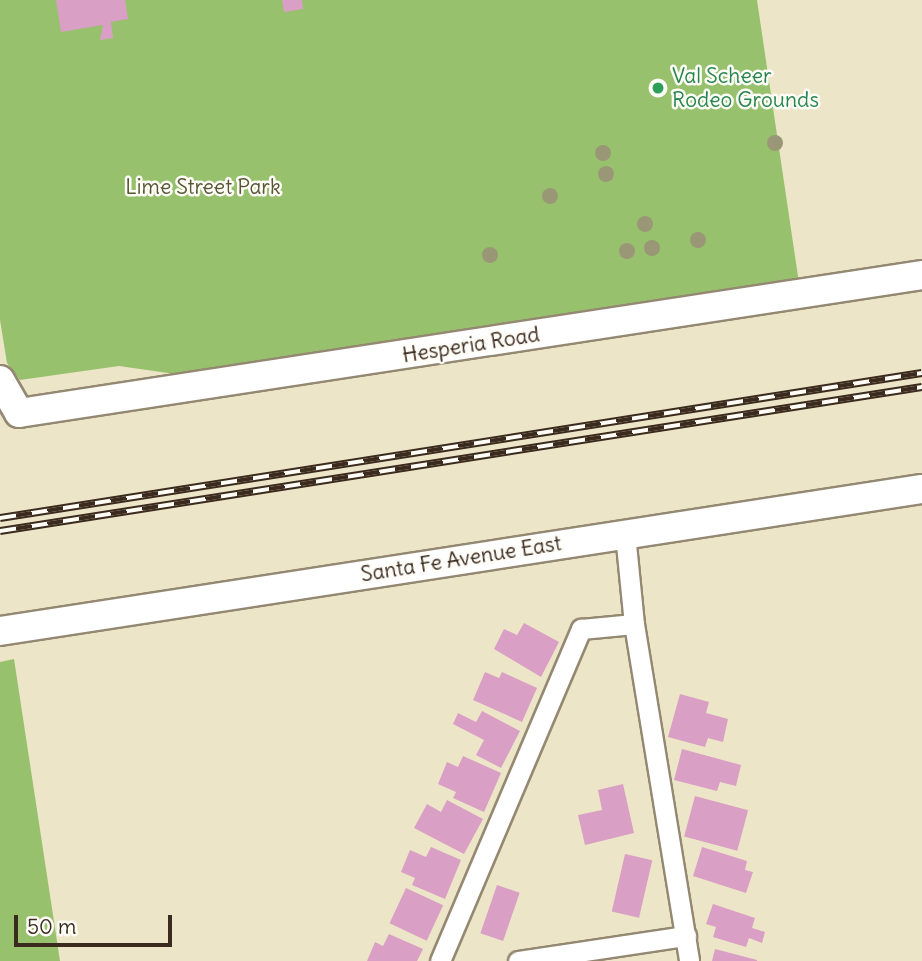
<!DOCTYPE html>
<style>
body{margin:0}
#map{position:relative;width:922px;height:961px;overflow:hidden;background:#ede5c7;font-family:Delius,sans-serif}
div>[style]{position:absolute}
.green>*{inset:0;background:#98c16d}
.building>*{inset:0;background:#da9fc5;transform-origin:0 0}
.roads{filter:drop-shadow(2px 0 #948872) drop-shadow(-2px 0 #948872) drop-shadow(0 2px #948872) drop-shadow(0 -2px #948872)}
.street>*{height:19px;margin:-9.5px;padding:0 9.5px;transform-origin:9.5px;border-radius:9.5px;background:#fff}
.secondary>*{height:28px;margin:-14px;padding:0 14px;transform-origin:14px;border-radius:14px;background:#fff}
.rail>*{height:8px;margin-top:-4px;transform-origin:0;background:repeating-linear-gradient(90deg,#fdfcf7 0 16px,#3b2a1e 0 32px);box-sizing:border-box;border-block:2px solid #3b2a1e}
.trees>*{width:16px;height:16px;margin:-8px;border-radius:50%;background:#9a9777}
.dots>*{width:19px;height:19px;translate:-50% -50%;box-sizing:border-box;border:4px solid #fdfcf7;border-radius:50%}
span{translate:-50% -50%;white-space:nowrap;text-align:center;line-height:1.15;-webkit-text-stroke:5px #fdfcf7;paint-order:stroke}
.leisure-label{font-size:21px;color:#27864d}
.left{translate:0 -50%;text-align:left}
.park-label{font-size:21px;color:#575736}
.street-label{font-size:21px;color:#3b2a1e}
.scale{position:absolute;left:14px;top:915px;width:158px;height:32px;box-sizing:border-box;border:4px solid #3b2a1e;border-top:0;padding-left:9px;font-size:21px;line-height:24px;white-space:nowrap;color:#3b2a1e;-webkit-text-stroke:5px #fdfcf7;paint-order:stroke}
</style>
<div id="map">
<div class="green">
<div style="clip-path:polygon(0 0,757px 0,799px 283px,196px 377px,119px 366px,20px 380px,7px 363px,0 320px)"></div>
<div style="clip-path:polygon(14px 659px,60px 961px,0 961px,0 662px)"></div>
</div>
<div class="building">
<div style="clip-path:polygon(56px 0,125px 0,128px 19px,111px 22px,113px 38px,100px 40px,103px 25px,61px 32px)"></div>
<div style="clip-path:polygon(282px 0,302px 0,303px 9px,284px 12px)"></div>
<div style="clip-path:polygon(524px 623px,559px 642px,541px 677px,494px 649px,504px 629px,517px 635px)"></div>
<div style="clip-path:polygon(485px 672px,499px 678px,502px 672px,537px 688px,522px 722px,473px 700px)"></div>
<div style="clip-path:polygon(680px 694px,709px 702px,706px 713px,728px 719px,723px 742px,708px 738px,705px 747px,668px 737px)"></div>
<div style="clip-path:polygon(482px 711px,520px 731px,501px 768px,476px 755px,484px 740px,453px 724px,458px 713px,476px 722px)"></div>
<div style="clip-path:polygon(682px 749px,741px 765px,736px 786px,720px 782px,717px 791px,674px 780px)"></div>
<div style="clip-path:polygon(463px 756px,501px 773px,484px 812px,453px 798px,456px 792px,438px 784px,447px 762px,458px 767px)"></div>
<div style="clip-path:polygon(623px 784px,634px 833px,585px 845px,578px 815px,602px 810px,598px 790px)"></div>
<div style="left:695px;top:796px;width:55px;height:42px;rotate:15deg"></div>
<div style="clip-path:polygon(447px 800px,483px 819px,464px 854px,414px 828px,427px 804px,441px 812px)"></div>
<div style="clip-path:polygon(431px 847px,461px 860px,445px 899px,412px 885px,415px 878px,401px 872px,410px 850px,426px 857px)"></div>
<div style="clip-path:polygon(702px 847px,747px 861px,745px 870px,753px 872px,746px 893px,693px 876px)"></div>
<div style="left:625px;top:854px;width:28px;height:59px;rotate:13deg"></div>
<div style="left:497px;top:885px;width:24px;height:51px;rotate:19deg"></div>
<div style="left:406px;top:888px;width:41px;height:39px;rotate:25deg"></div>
<div style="clip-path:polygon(713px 904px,755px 918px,752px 928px,765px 932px,762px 943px,749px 938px,746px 947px,713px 937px,716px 927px,706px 924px)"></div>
<div style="clip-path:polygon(389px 934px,423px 949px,417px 961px,367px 961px,375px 942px,383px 946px)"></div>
<div style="clip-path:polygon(715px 949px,757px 960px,757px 961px,712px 961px)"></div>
</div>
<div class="roads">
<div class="street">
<div style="left:625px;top:534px;width:90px;rotate:84.3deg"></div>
<div style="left:634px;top:624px;width:341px;rotate:80.7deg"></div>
<div style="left:440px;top:961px;width:361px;rotate:-67deg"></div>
<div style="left:581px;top:629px;width:53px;rotate:-5.4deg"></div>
<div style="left:518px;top:961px;width:170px;rotate:-8.5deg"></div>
</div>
<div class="secondary">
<div style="left:0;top:380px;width:38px;rotate:60deg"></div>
<div style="left:19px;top:413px;width:913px;rotate:-8.69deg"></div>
<div style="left:0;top:631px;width:933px;rotate:-8.76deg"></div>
</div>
</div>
<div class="rail">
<div style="left:0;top:518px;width:933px;rotate:-8.94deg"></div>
<div style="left:0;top:531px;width:933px;rotate:-8.88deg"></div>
</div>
<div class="trees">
<div style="left:775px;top:143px"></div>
<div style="left:603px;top:153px"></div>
<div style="left:606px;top:174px"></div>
<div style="left:550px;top:196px"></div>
<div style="left:645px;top:224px"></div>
<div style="left:698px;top:240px"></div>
<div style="left:652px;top:248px"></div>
<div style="left:627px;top:251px"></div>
<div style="left:490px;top:255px"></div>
</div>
<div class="dots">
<div style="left:658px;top:88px;background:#2e9e5b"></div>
</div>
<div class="leisure-label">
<span class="left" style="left:672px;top:88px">Val Scheer<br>Rodeo Grounds</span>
</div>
<div class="park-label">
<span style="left:203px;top:187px">Lime Street Park</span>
</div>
<div class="street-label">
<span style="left:471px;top:345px;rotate:-9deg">Hesperia Road</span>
<span style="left:461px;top:559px;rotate:-9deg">Santa Fe Avenue East</span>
</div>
<div class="scale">50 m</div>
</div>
